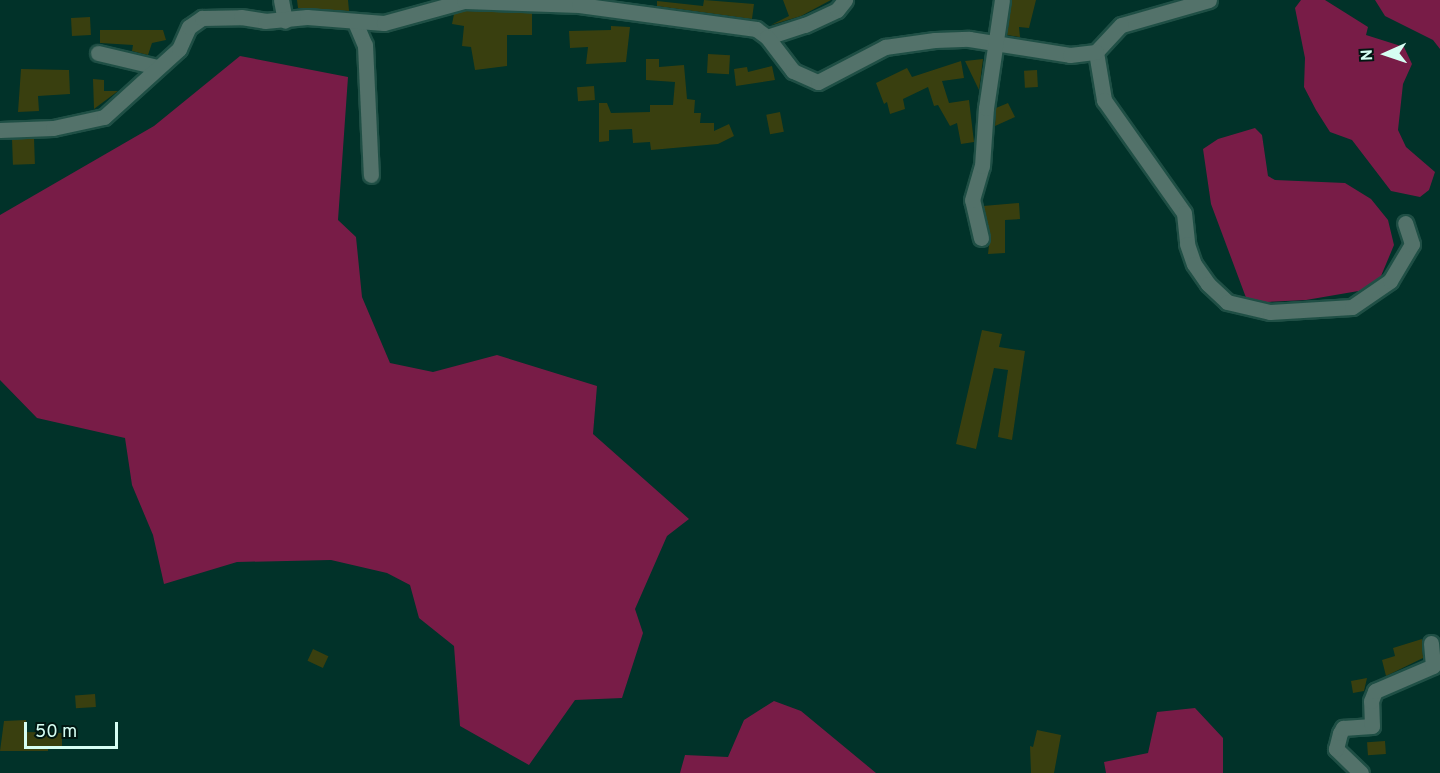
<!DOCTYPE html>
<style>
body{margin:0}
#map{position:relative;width:1440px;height:773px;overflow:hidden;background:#013229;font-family:Overpass,sans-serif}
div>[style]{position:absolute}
.water>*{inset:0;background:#781c47}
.building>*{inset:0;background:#393f0f;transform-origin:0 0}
.roads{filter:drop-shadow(2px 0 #1f4f45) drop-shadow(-2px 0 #1f4f45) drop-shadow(0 2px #1f4f45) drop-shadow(0 -2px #1f4f45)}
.street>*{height:15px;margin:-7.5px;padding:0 7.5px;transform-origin:7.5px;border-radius:7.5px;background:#53726a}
span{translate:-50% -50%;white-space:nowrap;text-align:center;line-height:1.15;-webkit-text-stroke:5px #001712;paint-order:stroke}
.north{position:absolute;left:1356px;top:24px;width:60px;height:60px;-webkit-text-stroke:4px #001712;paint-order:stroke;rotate:267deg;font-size:16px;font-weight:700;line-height:24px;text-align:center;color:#d6fef3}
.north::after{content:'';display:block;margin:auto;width:21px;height:27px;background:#d6fef3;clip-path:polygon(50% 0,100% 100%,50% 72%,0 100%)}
.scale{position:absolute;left:24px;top:722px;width:94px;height:27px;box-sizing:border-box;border:3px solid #d6fef3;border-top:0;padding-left:8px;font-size:18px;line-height:21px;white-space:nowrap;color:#d6fef3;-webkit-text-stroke:4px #001712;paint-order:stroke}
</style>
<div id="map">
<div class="water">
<div style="clip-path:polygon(1301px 0,1325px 0,1368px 27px,1366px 35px,1404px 47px,1412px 64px,1403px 84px,1398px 130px,1406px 147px,1435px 172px,1429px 190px,1420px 197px,1391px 191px,1352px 140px,1330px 132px,1316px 110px,1304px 87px,1305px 58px,1295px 8px)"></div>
<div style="clip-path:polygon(1375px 0,1440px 0,1440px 49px,1433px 40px,1385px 16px)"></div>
<div style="clip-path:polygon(240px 56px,348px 77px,338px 220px,356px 237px,362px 297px,390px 363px,433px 372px,497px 355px,597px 386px,593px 434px,689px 519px,667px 536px,635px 609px,643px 633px,622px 698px,575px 700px,529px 765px,460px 726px,454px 646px,419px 618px,410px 585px,387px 573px,331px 560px,237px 562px,164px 584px,153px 535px,132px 485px,125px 438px,37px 418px,0 380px,0 215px,154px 126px)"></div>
<div style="clip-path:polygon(1255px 128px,1262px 135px,1268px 176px,1275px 180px,1345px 183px,1371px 199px,1388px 220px,1394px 245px,1376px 288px,1306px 300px,1248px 303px,1211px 204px,1203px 149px,1218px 139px)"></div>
<div style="clip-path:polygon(774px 701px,801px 711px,876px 773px,680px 773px,685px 755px,728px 757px,744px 720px)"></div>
<div style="clip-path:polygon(1195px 708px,1223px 738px,1223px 773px,1106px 773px,1104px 762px,1148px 753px,1157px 712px)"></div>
</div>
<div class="building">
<div style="clip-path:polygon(297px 0,348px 0,349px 11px,298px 8px)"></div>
<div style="clip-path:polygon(704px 0,754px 4px,752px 19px,657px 6px,657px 1px,703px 6px)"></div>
<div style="clip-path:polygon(783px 0,831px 0,801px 16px,771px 25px,789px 16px)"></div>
<div style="clip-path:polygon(1012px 0,1036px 0,1029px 28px,1019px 27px,1020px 37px,1007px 35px)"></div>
<div style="clip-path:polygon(465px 11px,532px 13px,532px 35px,507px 35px,507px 66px,475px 70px,471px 47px,462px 46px,464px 26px,452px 24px,454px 14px)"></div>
<div style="left:90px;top:17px;width:18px;height:19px;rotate:87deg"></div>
<div style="clip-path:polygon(611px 26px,630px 27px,626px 62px,586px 64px,588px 47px,570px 48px,569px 31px,611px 30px)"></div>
<div style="clip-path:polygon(100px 30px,163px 30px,166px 40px,152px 43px,148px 55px,132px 51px,133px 45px,100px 43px)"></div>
<div style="left:708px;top:54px;width:22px;height:19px;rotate:3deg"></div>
<div style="clip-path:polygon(646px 59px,659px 59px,659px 67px,684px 65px,687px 99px,695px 100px,694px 113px,701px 113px,700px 123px,714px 123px,714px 131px,729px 124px,734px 136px,718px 144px,651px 150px,650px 142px,633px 143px,632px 129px,609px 130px,609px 141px,599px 142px,599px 103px,607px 103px,611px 113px,650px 112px,650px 105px,673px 105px,675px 82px,646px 80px)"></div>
<div style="clip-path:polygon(983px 59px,979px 90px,965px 61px)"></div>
<div style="clip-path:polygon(961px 61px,964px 78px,942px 81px,949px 103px,969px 100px,974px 142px,961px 144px,957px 123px,950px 126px,938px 105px,934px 106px,928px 87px,903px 99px,905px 109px,890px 114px,887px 102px,884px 104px,876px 83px,907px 68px,912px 77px)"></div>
<div style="clip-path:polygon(772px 66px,775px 80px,736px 86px,734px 69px,747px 67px,748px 72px)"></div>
<div style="clip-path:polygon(21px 69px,69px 70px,70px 94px,38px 96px,39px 111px,18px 112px)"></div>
<div style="left:1037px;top:70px;width:17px;height:13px;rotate:87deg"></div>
<div style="clip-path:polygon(93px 79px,104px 80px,104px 91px,118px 91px,94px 109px)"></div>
<div style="left:594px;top:86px;width:14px;height:17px;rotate:86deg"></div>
<div style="clip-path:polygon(1008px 103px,1015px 117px,995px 126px,996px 108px)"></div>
<div style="left:780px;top:112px;width:20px;height:14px;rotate:79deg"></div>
<div style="left:34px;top:138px;width:26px;height:22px;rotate:88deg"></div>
<div style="clip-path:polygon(1019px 203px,1020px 219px,1005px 220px,1005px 253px,988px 254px,990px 236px,983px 206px)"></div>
<div style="clip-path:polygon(982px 330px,1002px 334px,999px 347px,1025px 351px,1012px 440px,998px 437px,1008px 370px,994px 368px,976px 449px,956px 444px)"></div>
<div style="clip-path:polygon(1422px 639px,1423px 658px,1386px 676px,1382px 660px,1395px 656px,1393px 648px)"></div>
<div style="left:313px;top:649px;width:17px;height:13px;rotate:25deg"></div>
<div style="clip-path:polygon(1367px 678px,1364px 691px,1353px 693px,1351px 681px)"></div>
<div style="left:95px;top:694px;width:13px;height:20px;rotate:86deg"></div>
<div style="clip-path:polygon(26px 720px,27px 732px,62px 733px,62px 746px,48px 747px,48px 751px,0 751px,4px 721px)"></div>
<div style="clip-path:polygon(1037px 730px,1061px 735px,1054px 773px,1031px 773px,1030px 746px,1033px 747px)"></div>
<div style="left:1385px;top:741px;width:13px;height:18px;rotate:86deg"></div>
</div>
<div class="roads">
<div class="street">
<div style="left:281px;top:0;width:21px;rotate:79deg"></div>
<div style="left:1209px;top:0;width:91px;rotate:164.1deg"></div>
<div style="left:1121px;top:25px;width:37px;rotate:133deg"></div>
<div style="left:1096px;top:52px;width:49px;rotate:80.5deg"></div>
<div style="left:1104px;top:100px;width:138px;rotate:54.7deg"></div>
<div style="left:1184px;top:213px;width:31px;rotate:84deg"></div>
<div style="left:1187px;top:244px;width:21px;rotate:71deg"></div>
<div style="left:1194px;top:264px;width:24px;rotate:55deg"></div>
<div style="left:1208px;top:284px;width:26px;rotate:43deg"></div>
<div style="left:1227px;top:302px;width:44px;rotate:13.1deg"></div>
<div style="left:1270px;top:312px;width:82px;rotate:-3.5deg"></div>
<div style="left:1352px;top:307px;width:46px;rotate:-34.4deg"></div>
<div style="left:1390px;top:281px;width:43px;rotate:-59.3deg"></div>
<div style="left:1412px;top:244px;width:22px;rotate:-108deg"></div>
<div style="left:355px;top:22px;width:25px;rotate:67deg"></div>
<div style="left:365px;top:45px;width:130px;rotate:87.4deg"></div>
<div style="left:767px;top:37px;width:40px;rotate:-18deg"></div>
<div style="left:805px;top:25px;width:35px;rotate:-25deg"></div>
<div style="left:837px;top:10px;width:13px;rotate:-51deg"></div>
<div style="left:98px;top:53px;width:61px;rotate:13.3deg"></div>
<div style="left:0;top:130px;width:53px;rotate:-2.2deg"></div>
<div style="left:53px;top:128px;width:52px;rotate:-12.2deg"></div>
<div style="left:104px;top:117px;width:101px;rotate:-42.2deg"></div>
<div style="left:179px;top:49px;width:24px;rotate:-66deg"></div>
<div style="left:189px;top:27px;width:16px;rotate:-35deg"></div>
<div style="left:202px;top:18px;width:39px;rotate:-1deg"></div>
<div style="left:241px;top:17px;width:24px;rotate:9deg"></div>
<div style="left:265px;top:21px;width:42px;rotate:-5.4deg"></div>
<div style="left:307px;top:17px;width:77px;rotate:4.5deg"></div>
<div style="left:384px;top:23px;width:83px;rotate:-15.4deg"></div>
<div style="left:464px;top:1px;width:115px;rotate:2deg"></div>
<div style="left:579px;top:5px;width:179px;rotate:7.7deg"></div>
<div style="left:756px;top:29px;width:14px;rotate:36deg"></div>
<div style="left:767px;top:37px;width:43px;rotate:52.6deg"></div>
<div style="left:793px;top:71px;width:27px;rotate:24deg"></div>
<div style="left:818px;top:82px;width:76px;rotate:-27.6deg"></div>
<div style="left:885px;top:47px;width:50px;rotate:-8deg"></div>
<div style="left:935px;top:40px;width:34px;rotate:-2deg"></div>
<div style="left:969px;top:39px;width:102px;rotate:9deg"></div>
<div style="left:1070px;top:55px;width:26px;rotate:-7deg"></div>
<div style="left:981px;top:238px;width:39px;rotate:-103deg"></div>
<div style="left:972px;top:200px;width:35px;rotate:-74deg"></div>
<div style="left:982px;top:166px;width:58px;rotate:-86.1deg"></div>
<div style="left:986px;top:108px;width:109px;rotate:-81.6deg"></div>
<div style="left:1361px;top:773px;width:35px;rotate:-136deg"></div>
<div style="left:1336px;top:749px;width:16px;rotate:-76deg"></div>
<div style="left:1340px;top:733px;width:6px;rotate:-59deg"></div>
<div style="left:1343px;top:728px;width:29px;rotate:-4deg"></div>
<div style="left:1372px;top:726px;width:25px;rotate:-92deg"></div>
<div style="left:1371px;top:701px;width:11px;rotate:-68deg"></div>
<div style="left:1375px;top:691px;width:63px;rotate:-23.3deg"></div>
<div style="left:1433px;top:666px;width:23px;rotate:-95deg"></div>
</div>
</div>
<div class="north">N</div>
<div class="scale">50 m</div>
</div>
